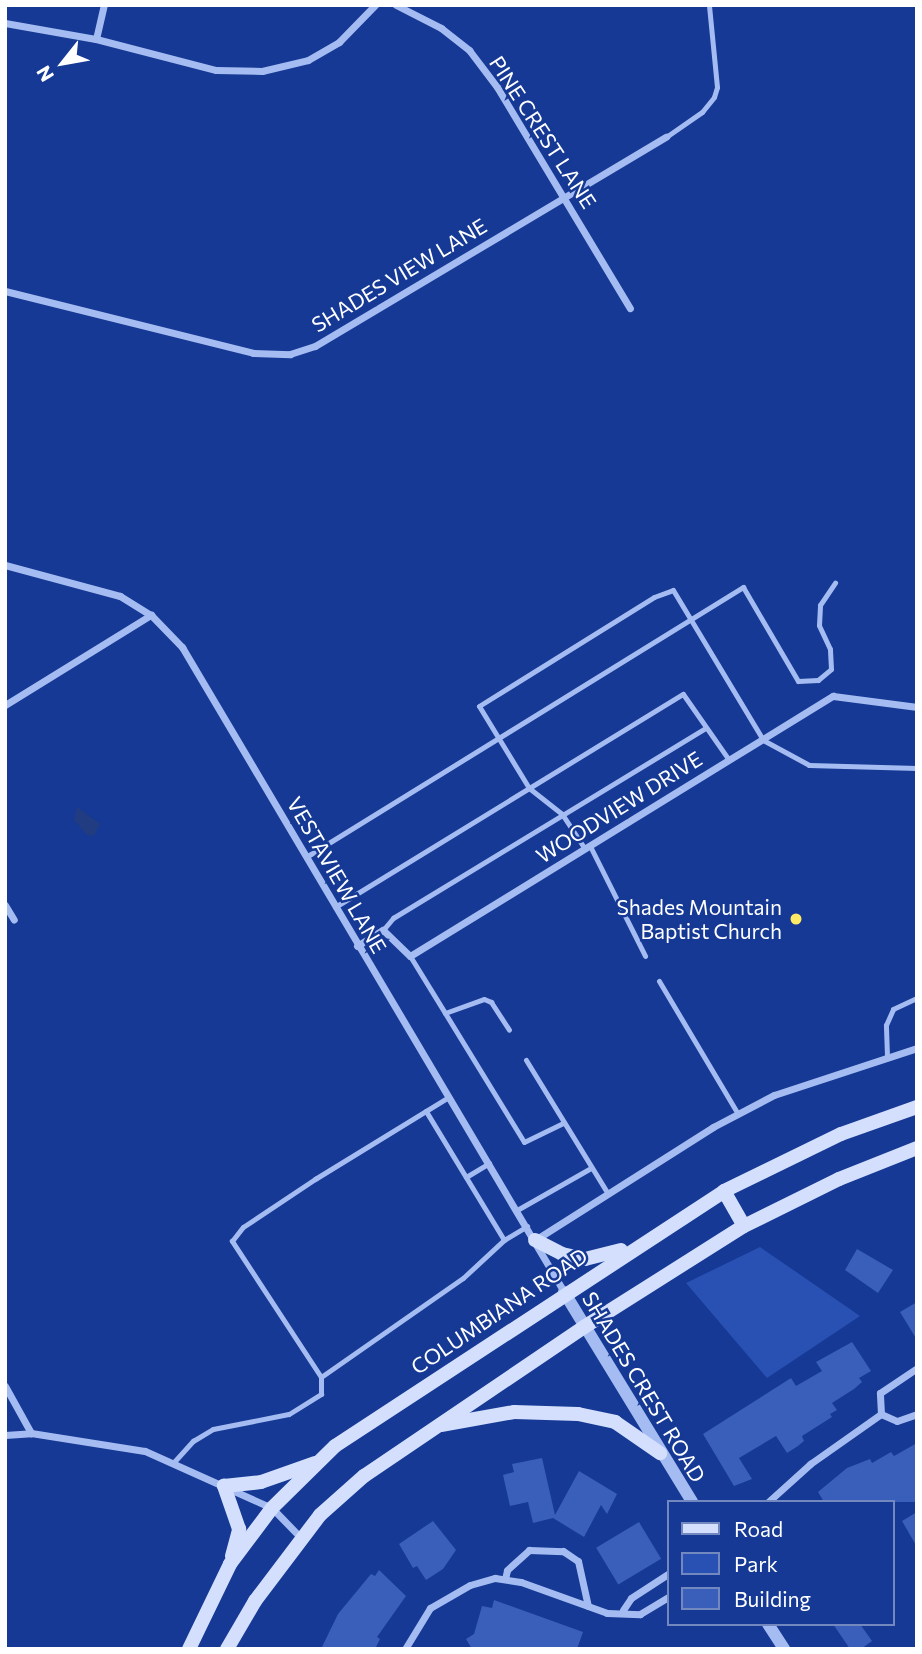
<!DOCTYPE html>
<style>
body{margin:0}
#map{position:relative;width:922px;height:1654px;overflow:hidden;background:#153994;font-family:Commissioner,sans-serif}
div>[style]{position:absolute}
.green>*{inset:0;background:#2851b3}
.water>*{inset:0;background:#213c81}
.building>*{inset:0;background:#395fbb;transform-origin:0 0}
.service>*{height:5px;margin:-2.5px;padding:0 2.5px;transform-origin:2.5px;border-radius:2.5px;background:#a5bcf2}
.minor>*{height:7px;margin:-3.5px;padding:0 3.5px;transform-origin:3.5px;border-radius:3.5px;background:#a5bcf2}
.tertiary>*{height:12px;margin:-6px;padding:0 6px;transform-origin:6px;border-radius:6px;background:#a5bcf2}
.secondary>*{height:14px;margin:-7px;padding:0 7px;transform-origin:7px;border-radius:7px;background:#d3dffc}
.dots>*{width:19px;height:19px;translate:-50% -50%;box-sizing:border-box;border:4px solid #153994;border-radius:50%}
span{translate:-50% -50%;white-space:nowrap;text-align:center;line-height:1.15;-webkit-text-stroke:5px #153994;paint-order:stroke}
.street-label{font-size:21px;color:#fff}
.poi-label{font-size:21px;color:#fff}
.right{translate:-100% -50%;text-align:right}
.frame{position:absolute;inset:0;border:7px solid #fff;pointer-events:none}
.legend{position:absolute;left:667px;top:1500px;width:228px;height:126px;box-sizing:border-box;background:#153994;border:2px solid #7388bf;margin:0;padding:9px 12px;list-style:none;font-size:21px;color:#fff}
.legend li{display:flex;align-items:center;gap:14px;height:35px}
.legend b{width:35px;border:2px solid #7388bf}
.north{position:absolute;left:28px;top:28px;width:70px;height:70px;-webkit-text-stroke:5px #153994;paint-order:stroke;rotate:239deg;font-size:19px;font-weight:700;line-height:28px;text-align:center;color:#fff}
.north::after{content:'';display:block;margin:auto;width:24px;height:32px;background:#fff;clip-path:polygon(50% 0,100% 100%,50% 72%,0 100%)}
</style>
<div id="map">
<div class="green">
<div style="clip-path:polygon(760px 1247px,860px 1316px,767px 1378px,686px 1283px)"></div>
</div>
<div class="water">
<div style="clip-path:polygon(77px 807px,100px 824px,94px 836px,87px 835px,74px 820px)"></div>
</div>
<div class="building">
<div style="clip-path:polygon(857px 1249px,893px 1270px,878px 1293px,845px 1270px)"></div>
<div style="clip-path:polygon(917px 1302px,917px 1340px,900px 1312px)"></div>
<div style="clip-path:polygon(852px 1342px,871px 1371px,859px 1378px,862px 1382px,854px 1389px,832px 1403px,837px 1410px,830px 1414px,832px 1417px,802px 1436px,804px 1441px,798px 1446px,787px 1453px,776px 1436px,739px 1458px,752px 1479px,734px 1486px,703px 1434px,791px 1378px,796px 1386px,822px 1371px,816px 1362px)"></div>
<div style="clip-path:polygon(917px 1443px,917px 1502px,824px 1502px,818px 1492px,847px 1468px,870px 1459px,872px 1463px,891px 1452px,894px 1456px)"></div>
<div style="clip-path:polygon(542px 1458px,555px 1515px,579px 1471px,617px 1494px,607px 1514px,601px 1505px,584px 1537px,553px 1518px,533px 1523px,528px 1502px,510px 1506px,503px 1475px,514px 1472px,512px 1464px)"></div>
<div style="clip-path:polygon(917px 1512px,917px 1547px,902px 1521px)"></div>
<div style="clip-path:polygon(433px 1521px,456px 1550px,443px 1569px,426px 1580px,417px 1566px,413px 1568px,399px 1544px)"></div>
<div style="left:639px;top:1522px;width:43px;height:50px;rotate:59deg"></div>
<div style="clip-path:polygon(379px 1570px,406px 1596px,377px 1637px,380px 1639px,375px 1649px,321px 1649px,338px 1614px,371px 1574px,375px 1576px)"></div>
<div style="clip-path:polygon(494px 1600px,583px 1632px,577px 1649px,472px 1649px,466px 1639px,474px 1634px,482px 1606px,492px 1608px)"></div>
<div style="clip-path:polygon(833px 1624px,860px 1624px,872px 1641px,861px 1649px,850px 1649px)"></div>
</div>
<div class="service">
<div style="left:666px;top:137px;width:44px;rotate:-34.8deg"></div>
<div style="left:702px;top:112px;width:19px;rotate:-51deg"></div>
<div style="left:714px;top:97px;width:10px;rotate:-73deg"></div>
<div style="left:717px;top:87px;width:82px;rotate:-95.6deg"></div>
<div style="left:590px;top:846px;width:123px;rotate:63.4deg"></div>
<div style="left:585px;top:849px;width:42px;rotate:-123.3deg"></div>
<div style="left:562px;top:814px;width:42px;rotate:-141.8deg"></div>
<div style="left:529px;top:788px;width:96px;rotate:-121.4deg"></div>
<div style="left:479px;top:706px;width:206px;rotate:-31.9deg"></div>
<div style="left:654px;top:597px;width:20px;rotate:-20deg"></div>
<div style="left:673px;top:590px;width:175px;rotate:59deg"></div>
<div style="left:763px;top:740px;width:52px;rotate:28.5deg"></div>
<div style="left:809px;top:765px;width:108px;rotate:1.6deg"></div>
<div style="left:306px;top:857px;width:514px;rotate:-31.71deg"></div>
<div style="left:743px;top:587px;width:109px;rotate:59.7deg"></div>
<div style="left:798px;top:681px;width:20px;rotate:-3deg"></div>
<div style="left:818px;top:680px;width:17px;rotate:-40deg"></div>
<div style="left:831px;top:669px;width:20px;rotate:-93deg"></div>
<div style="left:830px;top:649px;width:26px;rotate:-115deg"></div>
<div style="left:819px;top:625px;width:20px;rotate:-87deg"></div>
<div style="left:820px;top:605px;width:27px;rotate:-56deg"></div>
<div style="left:335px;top:907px;width:408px;rotate:-31.5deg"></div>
<div style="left:683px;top:694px;width:80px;rotate:55.1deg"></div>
<div style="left:383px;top:930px;width:16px;rotate:-50deg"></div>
<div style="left:393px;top:918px;width:365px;rotate:-31.3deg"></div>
<div style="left:410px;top:956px;width:67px;rotate:58.4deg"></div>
<div style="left:445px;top:1013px;width:41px;rotate:-19.7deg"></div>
<div style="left:484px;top:999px;width:8px;rotate:23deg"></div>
<div style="left:491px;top:1002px;width:33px;rotate:57deg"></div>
<div style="left:659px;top:981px;width:155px;rotate:59.3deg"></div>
<div style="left:445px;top:1013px;width:151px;rotate:58.5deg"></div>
<div style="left:524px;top:1142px;width:43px;rotate:-26deg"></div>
<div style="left:887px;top:1056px;width:31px;rotate:-92deg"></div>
<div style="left:886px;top:1025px;width:17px;rotate:-66deg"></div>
<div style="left:893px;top:1009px;width:26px;rotate:-25deg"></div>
<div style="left:526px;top:1060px;width:157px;rotate:58.5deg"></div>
<div style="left:466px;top:1177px;width:27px;rotate:-31deg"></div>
<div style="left:517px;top:1210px;width:85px;rotate:-29.6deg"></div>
<div style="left:504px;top:1240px;width:27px;rotate:-31deg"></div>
<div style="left:321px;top:1377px;width:173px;rotate:-34.9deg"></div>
<div style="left:463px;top:1278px;width:56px;rotate:-42.8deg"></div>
<div style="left:504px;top:1240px;width:151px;rotate:-121.2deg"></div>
<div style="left:173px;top:1463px;width:30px;rotate:-48deg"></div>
<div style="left:193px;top:1441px;width:23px;rotate:-31deg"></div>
<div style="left:213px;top:1429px;width:77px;rotate:-11.2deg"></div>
<div style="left:289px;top:1414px;width:38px;rotate:-32deg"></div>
<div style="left:321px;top:1394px;width:17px;rotate:-90deg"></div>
<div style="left:321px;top:1377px;width:163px;rotate:-123.2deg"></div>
<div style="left:232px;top:1241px;width:18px;rotate:-52deg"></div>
<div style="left:243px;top:1227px;width:87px;rotate:-33.7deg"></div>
<div style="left:315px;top:1179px;width:157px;rotate:-31.5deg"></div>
</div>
<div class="minor">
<div style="left:396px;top:5px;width:51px;rotate:27.1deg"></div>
<div style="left:441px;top:28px;width:36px;rotate:38deg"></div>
<div style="left:469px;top:50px;width:46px;rotate:52.9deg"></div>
<div style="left:497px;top:87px;width:258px;rotate:59deg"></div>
<div style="left:5px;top:23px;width:92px;rotate:10deg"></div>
<div style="left:96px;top:39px;width:124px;rotate:14.5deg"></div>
<div style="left:216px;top:70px;width:46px;rotate:1.2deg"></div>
<div style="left:262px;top:71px;width:47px;rotate:-13.4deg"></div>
<div style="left:308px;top:60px;width:36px;rotate:-30deg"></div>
<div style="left:339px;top:42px;width:52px;rotate:-45.8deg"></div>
<div style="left:96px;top:39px;width:35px;rotate:-77deg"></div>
<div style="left:5px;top:291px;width:256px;rotate:14deg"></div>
<div style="left:253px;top:353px;width:37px;rotate:2deg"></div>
<div style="left:290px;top:354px;width:26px;rotate:-18deg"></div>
<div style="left:315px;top:346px;width:409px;rotate:-30.8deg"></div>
<div style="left:5px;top:565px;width:119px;rotate:15.1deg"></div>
<div style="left:120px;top:596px;width:36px;rotate:32deg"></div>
<div style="left:151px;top:615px;width:45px;rotate:45.9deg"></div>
<div style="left:182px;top:647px;width:750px;rotate:59.36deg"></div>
<div style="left:5px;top:705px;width:172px;rotate:-31.7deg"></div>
<div style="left:5px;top:905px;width:17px;rotate:59deg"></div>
<div style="left:357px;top:946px;width:31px;rotate:-32deg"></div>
<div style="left:383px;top:930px;width:37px;rotate:44deg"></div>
<div style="left:410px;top:956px;width:497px;rotate:-31.6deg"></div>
<div style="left:833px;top:696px;width:85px;rotate:7.5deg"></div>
<div style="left:535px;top:1240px;width:211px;rotate:-32.4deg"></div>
<div style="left:713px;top:1127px;width:69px;rotate:-27.7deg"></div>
<div style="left:774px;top:1095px;width:151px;rotate:-18.2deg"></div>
<div style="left:5px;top:1386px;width:54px;rotate:61deg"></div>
<div style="left:881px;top:1414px;width:21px;rotate:-93deg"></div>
<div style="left:880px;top:1393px;width:45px;rotate:-34deg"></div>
<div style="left:881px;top:1414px;width:17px;rotate:24deg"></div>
<div style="left:897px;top:1421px;width:21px;rotate:-19deg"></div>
<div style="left:5px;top:1435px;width:26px;rotate:-4deg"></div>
<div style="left:31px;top:1433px;width:115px;rotate:9deg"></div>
<div style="left:145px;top:1451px;width:139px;rotate:24.2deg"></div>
<div style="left:272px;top:1508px;width:43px;rotate:45.9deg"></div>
<div style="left:768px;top:1502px;width:57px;rotate:-42.1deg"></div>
<div style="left:810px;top:1464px;width:87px;rotate:-35.2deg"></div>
<div style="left:505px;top:1579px;width:9px;rotate:-77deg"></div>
<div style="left:507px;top:1570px;width:30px;rotate:-42deg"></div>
<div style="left:529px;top:1550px;width:34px;rotate:2deg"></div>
<div style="left:563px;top:1551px;width:18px;rotate:34deg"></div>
<div style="left:578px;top:1561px;width:46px;rotate:77.5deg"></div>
<div style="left:623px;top:1610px;width:14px;rotate:-56deg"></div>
<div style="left:631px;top:1598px;width:44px;rotate:-33deg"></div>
<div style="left:405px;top:1649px;width:48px;rotate:-58.6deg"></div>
<div style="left:430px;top:1608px;width:46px;rotate:-29.9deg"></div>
<div style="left:470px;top:1585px;width:26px;rotate:-16deg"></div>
<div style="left:495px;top:1578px;width:26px;rotate:9deg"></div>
<div style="left:521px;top:1582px;width:91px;rotate:19.8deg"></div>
<div style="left:607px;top:1613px;width:33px;rotate:2deg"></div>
<div style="left:640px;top:1614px;width:33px;rotate:-31deg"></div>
</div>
<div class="tertiary">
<div style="left:564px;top:1292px;width:246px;rotate:58.6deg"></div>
<div style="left:768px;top:1624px;width:30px;rotate:57deg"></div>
</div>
<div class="secondary">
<div style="left:724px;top:1191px;width:40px;rotate:60.3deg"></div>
<div style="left:535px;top:1240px;width:30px;rotate:27deg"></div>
<div style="left:562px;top:1254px;width:24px;rotate:12deg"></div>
<div style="left:585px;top:1259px;width:37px;rotate:-14deg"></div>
<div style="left:441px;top:1425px;width:74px;rotate:-10.1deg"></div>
<div style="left:514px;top:1412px;width:64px;rotate:1.8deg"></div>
<div style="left:578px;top:1414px;width:38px;rotate:12deg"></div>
<div style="left:615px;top:1422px;width:55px;rotate:34.6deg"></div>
<div style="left:232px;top:1556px;width:28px;rotate:-75deg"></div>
<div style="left:239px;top:1529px;width:46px;rotate:-109.2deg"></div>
<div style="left:224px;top:1486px;width:37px;rotate:-6deg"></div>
<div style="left:261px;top:1482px;width:57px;rotate:-19.4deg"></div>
<div style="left:189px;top:1649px;width:94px;rotate:-64.2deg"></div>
<div style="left:230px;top:1564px;width:70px;rotate:-53.1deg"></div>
<div style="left:272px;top:1508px;width:88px;rotate:-44.5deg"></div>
<div style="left:335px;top:1446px;width:465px;rotate:-33.2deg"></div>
<div style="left:724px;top:1191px;width:130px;rotate:-26deg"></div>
<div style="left:841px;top:1134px;width:81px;rotate:-19.6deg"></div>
<div style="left:227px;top:1649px;width:56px;rotate:-59.7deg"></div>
<div style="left:255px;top:1601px;width:108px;rotate:-52.9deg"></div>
<div style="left:320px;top:1515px;width:59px;rotate:-41.6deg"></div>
<div style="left:364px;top:1476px;width:266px;rotate:-34.1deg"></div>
<div style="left:584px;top:1327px;width:189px;rotate:-32.3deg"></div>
<div style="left:744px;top:1226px;width:106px;rotate:-26.3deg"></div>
<div style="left:839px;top:1179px;width:84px;rotate:-21.7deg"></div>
</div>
<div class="dots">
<div style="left:796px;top:919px;background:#ffea65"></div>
</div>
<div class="street-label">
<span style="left:543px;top:132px;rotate:57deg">PINE CREST LANE</span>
<span style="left:399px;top:275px;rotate:-31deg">SHADES VIEW LANE</span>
<span style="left:619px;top:807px;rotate:-32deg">WOODVIEW DRIVE</span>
<span style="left:337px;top:875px;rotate:60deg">VESTAVIEW LANE</span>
<span style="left:499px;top:1311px;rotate:-34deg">COLUMBIANA ROAD</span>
<span style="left:644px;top:1387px;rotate:59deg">SHADES CREST ROAD</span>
</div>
<div class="poi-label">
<span class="right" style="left:782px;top:919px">Shades Mountain<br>Baptist Church</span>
</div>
<div class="frame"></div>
<ul class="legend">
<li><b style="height:9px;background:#d3dffc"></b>Road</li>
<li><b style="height:19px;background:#2851b3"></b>Park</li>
<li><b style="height:19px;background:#395fbb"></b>Building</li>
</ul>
<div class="north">N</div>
</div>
